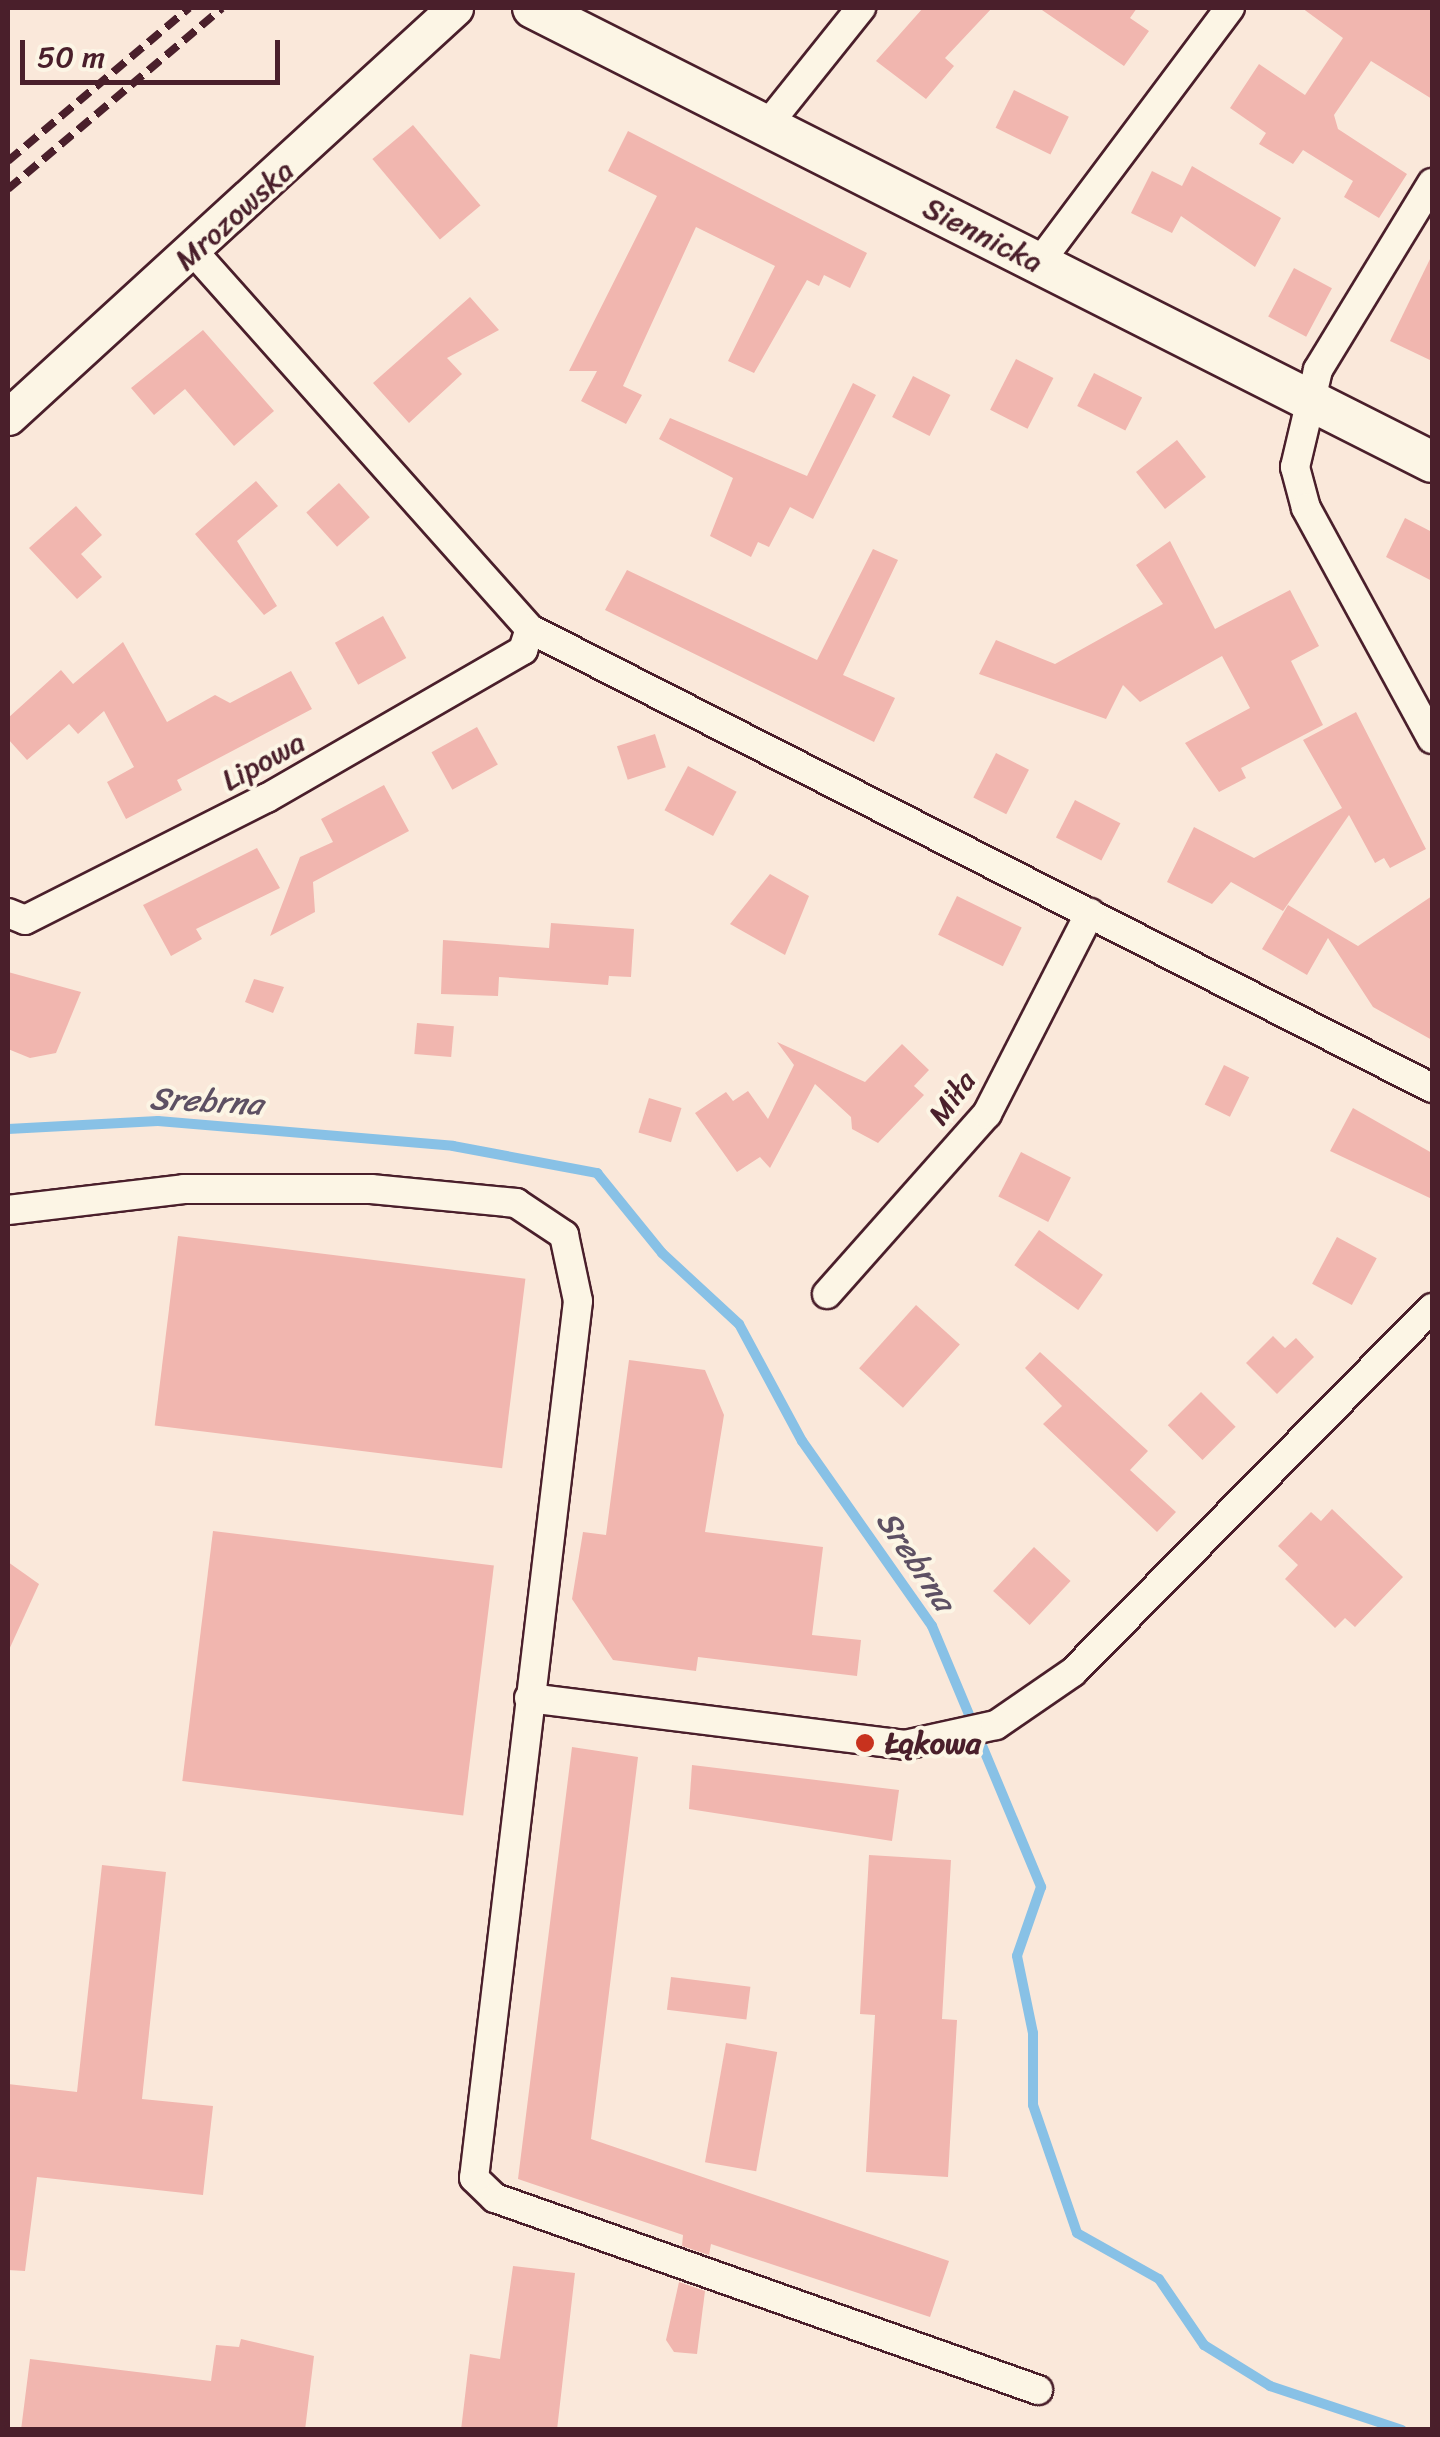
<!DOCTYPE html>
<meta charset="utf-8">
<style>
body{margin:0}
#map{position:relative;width:1440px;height:2437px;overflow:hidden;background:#fae8da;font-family:Sriracha,sans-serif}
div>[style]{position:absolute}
.stream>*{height:10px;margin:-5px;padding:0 5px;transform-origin:5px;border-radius:5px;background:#88c1e6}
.building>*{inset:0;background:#f1b6af;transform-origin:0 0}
.roads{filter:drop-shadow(2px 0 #4a1f2b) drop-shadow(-2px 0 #4a1f2b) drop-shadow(0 2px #4a1f2b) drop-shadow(0 -2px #4a1f2b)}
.minor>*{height:28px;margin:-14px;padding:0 14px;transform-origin:14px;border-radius:14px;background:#fcf5e5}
.tertiary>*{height:35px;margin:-17.5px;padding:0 17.5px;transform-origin:17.5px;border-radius:17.5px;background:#fcf5e5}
.secondary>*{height:40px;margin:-20px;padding:0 20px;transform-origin:20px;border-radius:20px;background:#fcf5e5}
.rail>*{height:8px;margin-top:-4px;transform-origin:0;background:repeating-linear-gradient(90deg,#4a1f2b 0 15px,transparent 0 23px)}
.dots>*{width:28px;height:28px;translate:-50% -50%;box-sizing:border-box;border:5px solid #fcf5e5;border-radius:50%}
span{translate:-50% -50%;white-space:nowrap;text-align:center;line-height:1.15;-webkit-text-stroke:8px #fcf5e5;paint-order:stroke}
.street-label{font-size:30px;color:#4a1f2b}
.poi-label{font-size:30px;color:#4a1f2b;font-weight:700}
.left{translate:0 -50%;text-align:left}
.water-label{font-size:32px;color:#5d5063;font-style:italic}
.frame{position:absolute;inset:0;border:10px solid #4a1f2b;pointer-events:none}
.scale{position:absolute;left:20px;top:40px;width:260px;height:45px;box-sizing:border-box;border:5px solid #4a1f2b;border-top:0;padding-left:12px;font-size:30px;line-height:35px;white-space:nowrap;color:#4a1f2b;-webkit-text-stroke:8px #fcf5e5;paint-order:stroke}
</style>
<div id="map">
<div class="stream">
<div style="left:8px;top:1129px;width:150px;rotate:-3.1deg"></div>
<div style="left:158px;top:1121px;width:296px;rotate:4.8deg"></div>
<div style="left:453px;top:1146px;width:147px;rotate:10.6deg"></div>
<div style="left:597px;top:1173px;width:103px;rotate:50.9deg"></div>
<div style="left:662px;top:1253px;width:105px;rotate:42.7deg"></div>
<div style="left:739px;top:1324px;width:133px;rotate:61.7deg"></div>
<div style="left:802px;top:1441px;width:226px;rotate:54.9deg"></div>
<div style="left:932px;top:1626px;width:283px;rotate:67.3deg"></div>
<div style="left:1041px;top:1887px;width:73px;rotate:109.2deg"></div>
<div style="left:1017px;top:1956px;width:79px;rotate:78.3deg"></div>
<div style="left:1033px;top:2033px;width:72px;rotate:90deg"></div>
<div style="left:1033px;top:2105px;width:135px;rotate:71deg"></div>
<div style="left:1077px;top:2233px;width:94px;rotate:29.3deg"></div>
<div style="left:1159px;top:2279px;width:80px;rotate:55.7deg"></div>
<div style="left:1204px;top:2345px;width:78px;rotate:31.8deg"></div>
<div style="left:1270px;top:2386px;width:139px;rotate:18.4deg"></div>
</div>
<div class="building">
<div style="clip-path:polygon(923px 8px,992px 8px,945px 58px,954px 66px,926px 99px,876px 61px)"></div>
<div style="clip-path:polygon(1039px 8px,1137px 8px,1130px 18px,1149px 31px,1124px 66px)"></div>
<div style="clip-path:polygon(1302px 8px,1432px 8px,1432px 99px,1371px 61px,1334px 115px,1338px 129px,1407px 174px,1379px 218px,1344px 197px,1353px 181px,1303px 150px,1293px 164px,1259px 144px,1266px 133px,1230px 108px,1259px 64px,1305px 95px,1343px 38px)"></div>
<div style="left:1014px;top:90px;width:61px;height:42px;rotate:26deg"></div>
<div style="left:413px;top:125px;width:105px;height:53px;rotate:50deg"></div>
<div style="clip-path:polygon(628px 131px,867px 253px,850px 288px,824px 275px,819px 286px,807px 280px,754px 373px,728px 361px,775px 266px,696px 227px,623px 386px,642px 395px,626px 424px,581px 401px,597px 371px,569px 371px,657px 196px,608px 171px)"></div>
<div style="clip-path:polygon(1192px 166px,1281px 218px,1255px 267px,1181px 216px,1172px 233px,1131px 213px,1152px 171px,1182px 186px)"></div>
<div style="clip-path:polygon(1432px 255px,1432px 361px,1390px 341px)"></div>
<div style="left:1294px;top:268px;width:43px;height:55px;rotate:28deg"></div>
<div style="clip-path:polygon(470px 297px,499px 330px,447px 358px,462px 374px,409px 423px,373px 383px)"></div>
<div style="clip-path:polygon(203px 330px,274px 411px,234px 446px,185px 389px,154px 415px,131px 388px)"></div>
<div style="left:1016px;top:359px;width:42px;height:57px;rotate:27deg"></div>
<div style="left:1094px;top:373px;width:54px;height:37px;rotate:27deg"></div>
<div style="left:913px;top:376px;width:42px;height:46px;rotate:27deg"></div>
<div style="clip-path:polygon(853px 383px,876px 395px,813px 519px,790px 507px,769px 547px,758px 542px,751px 557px,710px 536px,733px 478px,659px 439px,670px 418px,807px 476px)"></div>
<div style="left:1177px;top:440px;width:47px;height:52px;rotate:52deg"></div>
<div style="clip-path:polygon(256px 481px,278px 506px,237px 541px,277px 606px,264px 615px,195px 534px)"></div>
<div style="left:339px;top:483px;width:46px;height:44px;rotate:48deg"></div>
<div style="clip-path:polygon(76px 506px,102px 535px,81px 554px,102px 577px,77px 599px,29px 548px)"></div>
<div style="clip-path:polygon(1405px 518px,1432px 532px,1432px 581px,1386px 557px)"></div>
<div style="clip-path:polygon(1170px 541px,1215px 629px,1290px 590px,1319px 646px,1291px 661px,1323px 725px,1241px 768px,1246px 778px,1219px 792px,1185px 743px,1250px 708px,1222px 656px,1140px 702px,1123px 685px,1106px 719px,979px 674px,996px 640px,1055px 664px,1163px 604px,1136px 565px)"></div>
<div style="clip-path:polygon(873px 549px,898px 560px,843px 675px,895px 698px,874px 742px,605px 610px,627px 570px,817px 660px)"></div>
<div style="left:383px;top:616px;width:48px;height:55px;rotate:61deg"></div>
<div style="clip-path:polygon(123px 642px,167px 722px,215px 695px,230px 703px,291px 671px,312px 709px,177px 780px,182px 790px,126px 819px,107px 782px,134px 767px,104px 711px,78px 734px,69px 724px,27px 760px,8px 739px,8px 718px,61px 670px,73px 684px)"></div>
<div style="clip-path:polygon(1356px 712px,1426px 849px,1390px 868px,1384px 858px,1375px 863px,1349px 815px,1283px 911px,1231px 882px,1212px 904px,1167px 882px,1194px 827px,1254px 858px,1342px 808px,1303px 740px)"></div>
<div style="left:477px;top:727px;width:43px;height:52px;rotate:61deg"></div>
<div style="left:655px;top:734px;width:35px;height:40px;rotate:72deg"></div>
<div style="left:996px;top:753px;width:37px;height:50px;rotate:27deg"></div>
<div style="left:688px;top:766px;width:55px;height:50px;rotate:28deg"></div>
<div style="clip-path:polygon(384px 785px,409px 831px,313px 882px,315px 912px,270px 936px,300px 857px,333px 842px,321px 819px)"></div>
<div style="left:1075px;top:800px;width:51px;height:42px;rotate:27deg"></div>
<div style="clip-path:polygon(257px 848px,280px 888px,196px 929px,202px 939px,171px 956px,143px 905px)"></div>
<div style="clip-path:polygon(770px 874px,809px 896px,785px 955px,730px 924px)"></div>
<div style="left:957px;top:896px;width:72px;height:43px;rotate:26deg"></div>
<div style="clip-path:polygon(1432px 896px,1432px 1040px,1373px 1007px,1328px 938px,1307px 975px,1262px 949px,1288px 905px,1358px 946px)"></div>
<div style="clip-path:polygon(551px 923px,634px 929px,631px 977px,609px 976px,608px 985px,499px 977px,498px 996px,441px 994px,443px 940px,549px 948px)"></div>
<div style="clip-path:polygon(8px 972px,81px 992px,56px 1053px,30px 1058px,8px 1049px)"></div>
<div style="clip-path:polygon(254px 979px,284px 987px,273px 1013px,245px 1002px)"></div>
<div style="left:417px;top:1023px;width:37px;height:31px;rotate:5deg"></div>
<div style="clip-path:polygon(777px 1042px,865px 1082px,902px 1044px,929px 1070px,914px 1086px,924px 1095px,878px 1143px,852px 1129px,851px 1117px,815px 1084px,770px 1168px,760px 1157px,737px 1172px,695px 1113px,726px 1092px,733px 1101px,748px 1091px,768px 1119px,794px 1065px)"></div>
<div style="left:1224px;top:1065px;width:28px;height:44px;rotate:26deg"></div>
<div style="left:649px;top:1098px;width:34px;height:36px;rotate:17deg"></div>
<div style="clip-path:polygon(1353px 1108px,1432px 1153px,1432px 1199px,1330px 1151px)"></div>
<div style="left:1021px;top:1152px;width:56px;height:50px;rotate:27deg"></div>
<div style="left:1039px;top:1230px;width:78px;height:43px;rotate:35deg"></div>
<div style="left:178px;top:1236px;width:350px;height:191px;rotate:7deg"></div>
<div style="left:1337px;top:1237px;width:45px;height:53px;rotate:28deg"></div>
<div style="left:916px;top:1305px;width:59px;height:85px;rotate:42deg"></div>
<div style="clip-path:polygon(1273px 1336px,1285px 1348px,1296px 1338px,1314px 1357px,1277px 1394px,1246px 1363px)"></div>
<div style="clip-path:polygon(1040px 1352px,1148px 1451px,1130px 1470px,1176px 1512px,1157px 1532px,1043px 1424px,1062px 1406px,1025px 1368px)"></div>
<div style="clip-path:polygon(629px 1360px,705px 1370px,724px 1415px,705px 1532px,823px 1547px,812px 1635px,861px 1640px,857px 1676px,698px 1657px,696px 1671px,613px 1660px,572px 1599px,583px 1532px,606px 1535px)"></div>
<div style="left:1201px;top:1392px;width:49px;height:47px;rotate:45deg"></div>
<div style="clip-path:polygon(1332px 1509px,1403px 1577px,1355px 1627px,1345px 1618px,1335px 1628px,1285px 1579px,1298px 1565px,1278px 1546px,1311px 1512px,1321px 1521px)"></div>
<div style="left:213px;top:1531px;width:283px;height:252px;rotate:7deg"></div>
<div style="left:1034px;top:1547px;width:50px;height:60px;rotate:43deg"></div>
<div style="clip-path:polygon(8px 1562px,39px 1584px,8px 1652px)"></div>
<div style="clip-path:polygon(572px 1747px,638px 1757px,591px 2139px,949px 2261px,930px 2317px,711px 2244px,709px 2255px,682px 2246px,683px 2235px,518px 2179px)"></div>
<div style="clip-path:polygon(692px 1765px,899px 1790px,892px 1841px,689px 1809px)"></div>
<div style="clip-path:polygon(869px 1855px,951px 1860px,942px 2019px,957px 2020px,948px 2177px,866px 2172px,875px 2015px,860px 2014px)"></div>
<div style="clip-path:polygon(102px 1865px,166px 1872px,142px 2099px,213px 2106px,203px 2195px,37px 2177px,25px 2271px,8px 2270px,8px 2084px,77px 2092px)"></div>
<div style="left:671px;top:1977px;width:80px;height:33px;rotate:7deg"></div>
<div style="left:726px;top:2043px;width:52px;height:121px;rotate:10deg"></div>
<div style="clip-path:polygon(513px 2266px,575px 2273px,557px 2430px,461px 2430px,470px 2354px,500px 2359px)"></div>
<div style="clip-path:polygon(679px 2282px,705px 2291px,697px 2354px,674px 2352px,666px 2340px)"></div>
<div style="clip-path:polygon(241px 2339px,314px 2356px,305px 2430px,21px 2430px,30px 2359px,211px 2381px,216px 2345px,239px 2347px)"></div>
</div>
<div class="roads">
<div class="minor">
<div style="left:768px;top:124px;width:149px;rotate:-51.3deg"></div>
<div style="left:1432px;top:183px;width:219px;rotate:121.4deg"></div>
<div style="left:1318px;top:370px;width:100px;rotate:103.3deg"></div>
<div style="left:1295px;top:467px;width:42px;rotate:75deg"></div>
<div style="left:1306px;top:508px;width:263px;rotate:61.4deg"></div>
<div style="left:194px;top:252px;width:505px;rotate:48.29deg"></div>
<div style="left:530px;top:629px;width:1012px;rotate:26.97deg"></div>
<div style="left:1039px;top:263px;width:319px;rotate:-53.2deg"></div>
<div style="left:8px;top:913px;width:18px;rotate:22deg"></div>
<div style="left:25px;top:920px;width:271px;rotate:-26.8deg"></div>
<div style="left:267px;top:798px;width:296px;rotate:-30deg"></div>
<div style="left:523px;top:650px;width:22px;rotate:-72deg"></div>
<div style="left:8px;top:1210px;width:177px;rotate:-6.8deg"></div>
<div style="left:184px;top:1189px;width:187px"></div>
<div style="left:371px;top:1189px;width:146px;rotate:5.5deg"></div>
<div style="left:516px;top:1203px;width:58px;rotate:33.7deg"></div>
<div style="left:564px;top:1235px;width:67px;rotate:78deg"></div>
<div style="left:578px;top:1301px;width:883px;rotate:96.76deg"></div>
<div style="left:474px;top:2178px;width:29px;rotate:44deg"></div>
<div style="left:495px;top:2198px;width:576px;rotate:19.47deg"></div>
<div style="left:827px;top:1294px;width:241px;rotate:-48.4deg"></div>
<div style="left:987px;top:1114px;width:226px;rotate:-62.9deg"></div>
<div style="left:529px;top:1698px;width:379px;rotate:7.1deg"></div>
<div style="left:905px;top:1745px;width:93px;rotate:-12.4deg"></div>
<div style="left:996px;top:1725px;width:93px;rotate:-34.5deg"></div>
<div style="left:1073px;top:1672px;width:511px;rotate:-45.4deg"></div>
</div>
<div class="tertiary">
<div style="left:8px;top:417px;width:606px;rotate:-42.46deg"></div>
</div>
<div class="secondary">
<div style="left:533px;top:8px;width:1007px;rotate:26.79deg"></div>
</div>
</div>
<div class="rail">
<div style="left:8px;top:161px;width:237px;rotate:-40.2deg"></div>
<div style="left:8px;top:189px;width:280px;rotate:-40.2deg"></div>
</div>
<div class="dots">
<div style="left:865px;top:1743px;background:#c8321e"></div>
</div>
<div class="street-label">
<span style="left:234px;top:215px;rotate:-42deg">Mrozowska</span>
<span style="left:983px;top:235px;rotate:27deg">Siennicka</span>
<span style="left:263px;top:761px;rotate:-29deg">Lipowa</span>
<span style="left:952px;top:1098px;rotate:-54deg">Miła</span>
</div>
<div class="poi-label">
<span class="left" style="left:885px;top:1743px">Łąkowa</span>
</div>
<div class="water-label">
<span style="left:206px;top:1102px;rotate:3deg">Srebrna</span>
<span style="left:915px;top:1561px;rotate:56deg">Srebrna</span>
</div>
<div class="frame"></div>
<div class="scale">50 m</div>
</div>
